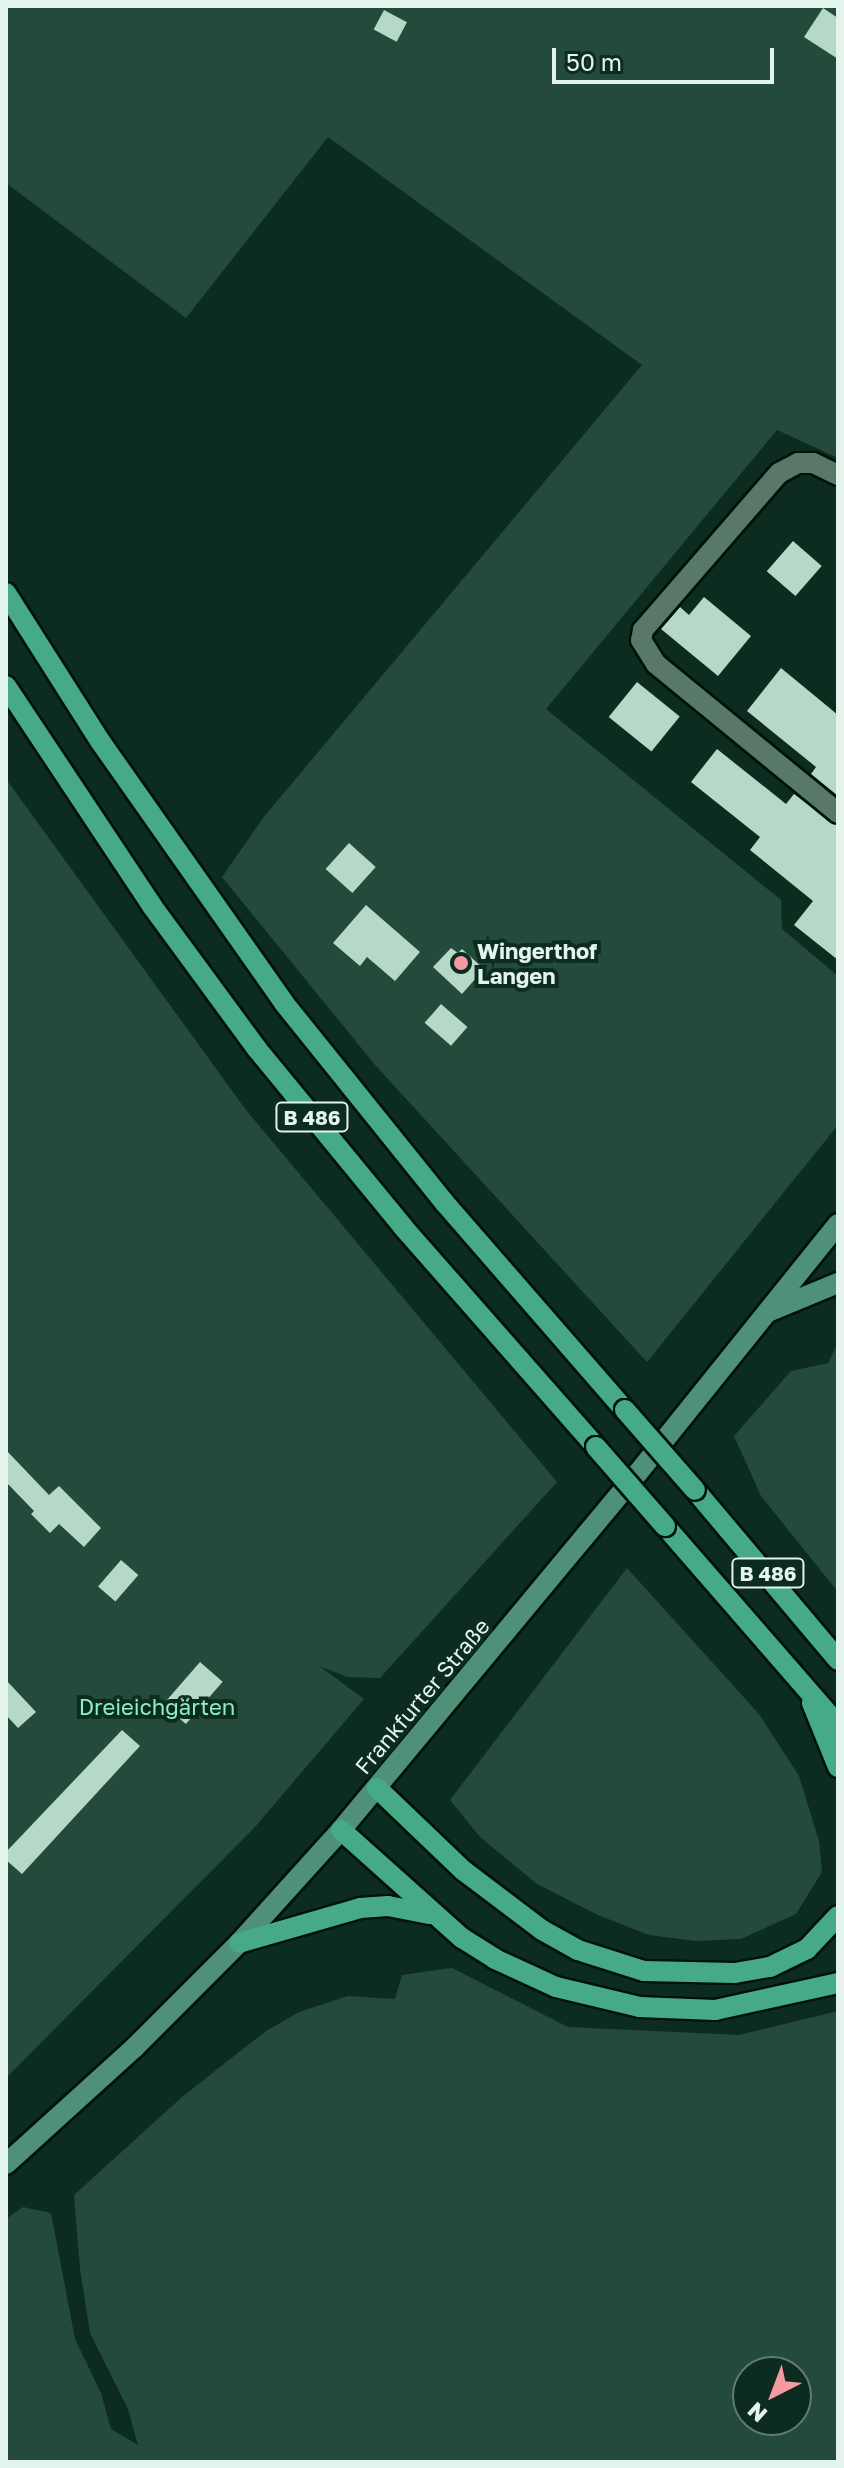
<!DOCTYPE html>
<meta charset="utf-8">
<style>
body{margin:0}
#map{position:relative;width:844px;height:2468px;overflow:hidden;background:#0d2c20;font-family:"Golos Text",sans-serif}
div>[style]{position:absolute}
.green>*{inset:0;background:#244a3b}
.building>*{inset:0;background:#b6d8c8;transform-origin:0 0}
.roads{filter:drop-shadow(2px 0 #00130a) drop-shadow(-2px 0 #00130a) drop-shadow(0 2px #00130a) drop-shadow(0 -2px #00130a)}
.street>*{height:20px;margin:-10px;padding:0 10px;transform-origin:10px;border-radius:10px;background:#58786a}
.secondary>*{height:20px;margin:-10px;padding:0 10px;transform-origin:10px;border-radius:10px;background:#4f9178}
.primary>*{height:20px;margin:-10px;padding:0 10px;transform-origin:10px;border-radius:10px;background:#46aa86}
.bridges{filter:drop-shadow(2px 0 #00130a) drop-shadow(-2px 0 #00130a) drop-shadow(0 2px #00130a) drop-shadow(0 -2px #00130a)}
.primary-bridge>*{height:20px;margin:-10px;padding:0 10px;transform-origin:10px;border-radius:10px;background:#46aa86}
.dots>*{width:22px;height:22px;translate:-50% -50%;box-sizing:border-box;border:4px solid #0d2c20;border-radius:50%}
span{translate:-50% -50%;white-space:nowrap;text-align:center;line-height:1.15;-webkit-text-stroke:8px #0d2c20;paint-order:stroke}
.shield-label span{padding:2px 6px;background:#0d2c20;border:2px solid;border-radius:6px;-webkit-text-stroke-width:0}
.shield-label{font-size:20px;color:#e2f4eb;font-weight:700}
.poi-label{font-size:22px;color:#e2f4eb;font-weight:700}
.left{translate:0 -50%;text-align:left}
.street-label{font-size:22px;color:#e2f4eb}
.park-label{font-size:22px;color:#8eeec5}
.frame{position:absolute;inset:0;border:8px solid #e2f4eb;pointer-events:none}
.north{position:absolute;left:732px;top:2356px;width:80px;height:80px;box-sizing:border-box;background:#0d2c20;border:2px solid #627c71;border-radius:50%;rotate:222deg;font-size:22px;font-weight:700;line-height:32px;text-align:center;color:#e2f4eb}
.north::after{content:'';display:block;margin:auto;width:28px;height:36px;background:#f49aa1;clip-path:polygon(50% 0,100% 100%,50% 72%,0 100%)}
.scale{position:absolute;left:552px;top:48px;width:222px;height:36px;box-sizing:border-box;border:4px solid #e2f4eb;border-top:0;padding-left:10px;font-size:24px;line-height:28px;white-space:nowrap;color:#e2f4eb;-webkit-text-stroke:6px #0d2c20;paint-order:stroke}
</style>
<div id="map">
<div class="green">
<div style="clip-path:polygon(6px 6px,838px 6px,838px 458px,777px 430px,546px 709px,781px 900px,782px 929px,838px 976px,838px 1125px,647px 1362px,376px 1066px,222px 877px,263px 818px,642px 365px,328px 137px,186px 318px,6px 183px)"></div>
<div style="clip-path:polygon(6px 779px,246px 1110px,557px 1482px,380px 1678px,348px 1677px,319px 1666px,364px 1699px,255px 1827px,6px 2078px)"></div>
<div style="clip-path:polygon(838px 1343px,838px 1592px,761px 1496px,734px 1436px,791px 1371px,828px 1363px)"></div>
<div style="clip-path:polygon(627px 1568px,759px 1714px,799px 1776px,819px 1841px,822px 1872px,796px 1914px,741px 1939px,696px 1941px,649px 1935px,598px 1915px,537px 1884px,480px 1837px,450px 1800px)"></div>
<div style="clip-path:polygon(evenodd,452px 1968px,568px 2027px,739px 2035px,838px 2011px,838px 2462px,6px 2462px,6px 2219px,23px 2207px,51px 2213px,75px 2339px,101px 2393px,111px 2429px,138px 2445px,128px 2409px,90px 2333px,80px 2269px,74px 2195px,182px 2097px,266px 2031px,299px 2012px,348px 1996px,395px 1999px,402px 1975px,452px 1968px,748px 2372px,796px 2372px,796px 2420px,748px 2420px,748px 2372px)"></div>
</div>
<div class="building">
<div style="clip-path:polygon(823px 8px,838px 18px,838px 59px,804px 37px)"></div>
<div style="left:384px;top:10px;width:26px;height:22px;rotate:28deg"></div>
<div style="left:793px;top:541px;width:38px;height:40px;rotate:41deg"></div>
<div style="clip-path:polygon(704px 597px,751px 636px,718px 676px,661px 629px,680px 607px,689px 615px)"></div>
<div style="clip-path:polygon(781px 668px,838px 715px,838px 796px,811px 774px,816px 767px,747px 711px)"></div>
<div style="left:637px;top:682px;width:55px;height:45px;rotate:39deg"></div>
<div style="clip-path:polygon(717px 749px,786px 804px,794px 794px,838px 826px,838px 960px,794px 925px,813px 901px,750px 850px,760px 837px,691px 782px)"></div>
<div style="left:349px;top:843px;width:36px;height:35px;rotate:42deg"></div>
<div style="clip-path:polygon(366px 905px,420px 952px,395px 981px,367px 957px,360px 966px,333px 943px)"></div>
<div style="clip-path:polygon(451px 948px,458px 953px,462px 949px,484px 969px,462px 994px,433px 967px)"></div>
<div style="left:441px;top:1004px;width:35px;height:25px;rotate:41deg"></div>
<div style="clip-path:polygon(6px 1450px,49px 1495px,59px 1486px,101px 1528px,84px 1547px,59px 1524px,50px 1533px,31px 1514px,34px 1511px,6px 1482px)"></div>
<div style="left:121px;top:1560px;width:23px;height:35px;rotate:41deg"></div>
<div style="left:200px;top:1662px;width:30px;height:56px;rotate:41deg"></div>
<div style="clip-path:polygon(6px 1680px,36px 1712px,18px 1728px,6px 1715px)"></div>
<div style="clip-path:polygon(122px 1730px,140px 1746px,22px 1874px,6px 1860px,6px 1852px)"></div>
</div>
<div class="roads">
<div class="street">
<div style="left:838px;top:475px;width:28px;rotate:-154deg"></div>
<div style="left:813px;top:463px;width:15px;rotate:180deg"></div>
<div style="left:798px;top:463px;width:21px;rotate:152deg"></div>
<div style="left:779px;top:473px;width:208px;rotate:130.9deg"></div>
<div style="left:643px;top:630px;width:10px;rotate:101deg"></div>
<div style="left:641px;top:640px;width:28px;rotate:58deg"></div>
<div style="left:656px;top:664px;width:235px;rotate:39.3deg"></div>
</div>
<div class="secondary">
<div style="left:768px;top:1312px;width:76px;rotate:-22.5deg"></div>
<div style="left:6px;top:2164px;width:173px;rotate:-42.2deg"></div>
<div style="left:134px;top:2048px;width:148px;rotate:-45deg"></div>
<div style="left:239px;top:1943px;width:152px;rotate:-47.9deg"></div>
<div style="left:341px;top:1830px;width:463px;rotate:-50.3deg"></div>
<div style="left:637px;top:1474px;width:321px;rotate:-51.2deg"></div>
</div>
<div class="primary">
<div style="left:6px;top:593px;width:175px;rotate:57.6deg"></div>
<div style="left:100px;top:741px;width:320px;rotate:54.9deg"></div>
<div style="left:284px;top:1003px;width:255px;rotate:51.2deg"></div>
<div style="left:444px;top:1202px;width:276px;rotate:49deg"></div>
<div style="left:6px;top:686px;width:264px;rotate:56.4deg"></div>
<div style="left:152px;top:906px;width:177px;rotate:53.7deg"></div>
<div style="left:257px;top:1049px;width:230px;rotate:50.6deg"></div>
<div style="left:403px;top:1227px;width:293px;rotate:48.7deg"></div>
<div style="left:695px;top:1490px;width:222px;rotate:49.9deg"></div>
<div style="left:665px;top:1526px;width:264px;rotate:49deg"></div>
<div style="left:812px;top:1703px;width:69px;rotate:67.9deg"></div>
<div style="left:377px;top:1788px;width:120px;rotate:43.7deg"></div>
<div style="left:464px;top:1871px;width:98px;rotate:37.1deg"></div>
<div style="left:542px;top:1930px;width:41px;rotate:29.1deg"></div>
<div style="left:578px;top:1950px;width:69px;rotate:17.7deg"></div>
<div style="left:644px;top:1971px;width:91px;rotate:1.3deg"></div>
<div style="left:735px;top:1973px;width:36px;rotate:-10deg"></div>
<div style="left:770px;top:1967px;width:41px;rotate:-25.9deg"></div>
<div style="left:807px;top:1949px;width:45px;rotate:-46.8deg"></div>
<div style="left:341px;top:1830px;width:162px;rotate:41.8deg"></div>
<div style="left:462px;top:1938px;width:39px;rotate:32deg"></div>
<div style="left:495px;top:1959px;width:67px;rotate:24.7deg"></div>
<div style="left:556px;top:1987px;width:85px;rotate:13.5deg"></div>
<div style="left:639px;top:2007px;width:76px;rotate:2.3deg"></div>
<div style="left:715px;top:2010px;width:126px;rotate:-12.4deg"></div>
<div style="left:239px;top:1943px;width:126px;rotate:-16.1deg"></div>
<div style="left:360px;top:1908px;width:28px;rotate:-4deg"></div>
<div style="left:388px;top:1906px;width:43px;rotate:10.8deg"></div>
</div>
</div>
<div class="bridges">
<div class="primary-bridge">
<div style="left:625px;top:1410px;width:106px;rotate:48.8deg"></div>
<div style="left:596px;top:1447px;width:105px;rotate:48.9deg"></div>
</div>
</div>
<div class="dots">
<div style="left:461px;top:963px;background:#f49aa1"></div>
</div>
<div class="shield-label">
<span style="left:312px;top:1117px">B 486</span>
<span style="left:768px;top:1573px">B 486</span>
</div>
<div class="poi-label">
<span class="left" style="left:477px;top:963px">Wingerthof<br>Langen</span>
</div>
<div class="street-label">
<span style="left:422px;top:1696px;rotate:-50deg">Frankfurter Straße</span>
</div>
<div class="park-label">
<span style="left:157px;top:1707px">Dreieichgärten</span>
</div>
<div class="frame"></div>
<div class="north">N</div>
<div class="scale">50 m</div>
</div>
